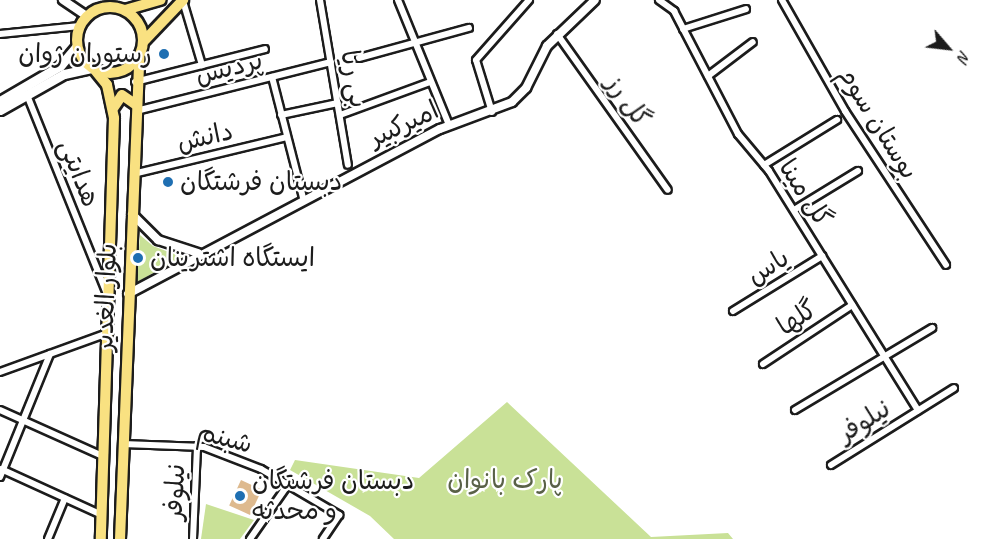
<!DOCTYPE html>
<meta charset="utf-8">
<style>
body{margin:0}
#map{position:relative;width:996px;height:539px;overflow:hidden;background:#fff;font-family:Caveat,"Playpen Sans Arabic",sans-serif}
div>[style]{position:absolute}
.green>*{inset:0;background:#c9e197}
.building>*{inset:0;background:#deba8f;transform-origin:0 0}
.roads{filter:drop-shadow(2px 0 #1c1c1c) drop-shadow(-2px 0 #1c1c1c) drop-shadow(0 2px #1c1c1c) drop-shadow(0 -2px #1c1c1c)}
.minor>*{height:6px;margin:-3px;padding:0 3px;transform-origin:3px;border-radius:3px;background:#fff}
.tertiary>*{height:8px;margin:-4px;padding:0 4px;transform-origin:4px;border-radius:4px;background:#fff}
.secondary>*{height:9px;margin:-4.5px;padding:0 4.5px;transform-origin:4.5px;border-radius:4.5px;background:#fff}
.primary>*{height:10px;margin:-5px;padding:0 5px;transform-origin:5px;border-radius:5px;background:#f9e181}
.primary>.ring{margin:-5px;padding:0;box-sizing:content-box;background:none;border:10px solid #f9e181;border-radius:50%}
.dots>*{width:16px;height:16px;translate:-50% -50%;box-sizing:border-box;border:3px solid #fff;border-radius:50%}
span{translate:-50% -50%;white-space:nowrap;text-align:center;line-height:1.15;-webkit-text-stroke:4.5px #fff;paint-order:stroke}
.poi-label{font-size:26px;color:#1c1c1c}
.right{translate:-100% -50%;text-align:right}
.left{translate:0 -50%;text-align:left}
.street-label{font-size:26px;color:#1c1c1c}
.park-label{font-size:26px;color:#596147}
.north{position:absolute;left:918px;top:18px;width:60px;height:60px;-webkit-text-stroke:4px #fff;paint-order:stroke;rotate:118deg;font-size:16px;font-weight:700;line-height:24px;text-align:center;color:#1c1c1c}
.north::after{content:'';display:block;margin:auto;width:21px;height:27px;background:#1c1c1c;clip-path:polygon(50% 0,100% 100%,50% 72%,0 100%)}
</style>
<div id="map">
<div class="green">
<div style="clip-path:polygon(140px 235px,153px 246px,182px 257px,137px 282px)"></div>
<div style="clip-path:polygon(507px 402px,651px 537px,728px 533px,733px 539px,394px 539px,370px 516px,290px 470px,295px 460px,419px 478px)"></div>
<div style="clip-path:polygon(206px 504px,254px 520px,240px 539px,201px 539px)"></div>
</div>
<div class="building">
<div style="left:241px;top:480px;width:23px;height:28px;rotate:25deg"></div>
</div>
<div class="roads">
<div class="minor">
<div style="left:320px;top:0;width:167px;rotate:80.4deg"></div>
<div style="left:398px;top:0;width:135px;rotate:67.8deg"></div>
<div style="left:659px;top:0;width:19px;rotate:36deg"></div>
<div style="left:674px;top:11px;width:139px;rotate:62.5deg"></div>
<div style="left:738px;top:134px;width:48px;rotate:50deg"></div>
<div style="left:769px;top:171px;width:282px;rotate:58.1deg"></div>
<div style="left:782px;top:0;width:128px;rotate:60.4deg"></div>
<div style="left:845px;top:111px;width:184px;rotate:56.7deg"></div>
<div style="left:183px;top:1px;width:67px;rotate:73.5deg"></div>
<div style="left:683px;top:29px;width:66px;rotate:-17.6deg"></div>
<div style="left:0;top:34px;width:80px;rotate:-5.7deg"></div>
<div style="left:557px;top:34px;width:191px;rotate:54.6deg"></div>
<div style="left:359px;top:58px;width:114px;rotate:-15.3deg"></div>
<div style="left:708px;top:76px;width:56px;rotate:-37.1deg"></div>
<div style="left:272px;top:77px;width:125px;rotate:75.6deg"></div>
<div style="left:135px;top:82px;width:134px;rotate:-14.2deg"></div>
<div style="left:27px;top:95px;width:212px;rotate:68.1deg"></div>
<div style="left:136px;top:111px;width:201px;rotate:-14.1deg"></div>
<div style="left:492px;top:112px;width:54px;rotate:-107.1deg"></div>
<div style="left:476px;top:60px;width:80px;rotate:-48.5deg"></div>
<div style="left:281px;top:115px;width:58px;rotate:-11.9deg"></div>
<div style="left:340px;top:115px;width:96px;rotate:-20.1deg"></div>
<div style="left:764px;top:165px;width:86px;rotate:-31.7deg"></div>
<div style="left:133px;top:174px;width:158px;rotate:-13.5deg"></div>
<div style="left:794px;top:210px;width:75px;rotate:-31.4deg"></div>
<div style="left:733px;top:311px;width:105px;rotate:-31.7deg"></div>
<div style="left:763px;top:364px;width:107px;rotate:-33.5deg"></div>
<div style="left:0;top:372px;width:115px;rotate:-19.9deg"></div>
<div style="left:0;top:410px;width:113px;rotate:24.1deg"></div>
<div style="left:795px;top:410px;width:160px;rotate:-30.9deg"></div>
<div style="left:123px;top:444px;width:81px;rotate:2.1deg"></div>
<div style="left:204px;top:447px;width:61px;rotate:21.1deg"></div>
<div style="left:261px;top:469px;width:91px;rotate:30.5deg"></div>
<div style="left:339px;top:515px;width:29px;rotate:124deg"></div>
<div style="left:831px;top:465px;width:145px;rotate:-32deg"></div>
<div style="left:1px;top:469px;width:111px;rotate:24.5deg"></div>
<div style="left:0;top:477px;width:133px;rotate:-67.9deg"></div>
<div style="left:48px;top:539px;width:44px;rotate:-67.5deg"></div>
<div style="left:193px;top:539px;width:93px;rotate:-87.5deg"></div>
<div style="left:250px;top:539px;width:68px;rotate:-55.1deg"></div>
</div>
<div class="tertiary">
<div style="left:63px;top:0;width:29px;rotate:34deg"></div>
<div style="left:132px;top:214px;width:37px;rotate:45deg"></div>
<div style="left:158px;top:240px;width:42px;rotate:18deg"></div>
<div style="left:128px;top:294px;width:353px;rotate:-27.9deg"></div>
<div style="left:440px;top:129px;width:77px;rotate:-20.6deg"></div>
<div style="left:512px;top:102px;width:20px;rotate:-45deg"></div>
<div style="left:526px;top:88px;width:47px;rotate:-63.4deg"></div>
<div style="left:547px;top:46px;width:66px;rotate:-43.8deg"></div>
</div>
<div class="secondary">
<div style="left:0;top:101px;width:69px;rotate:-30.3deg"></div>
<div style="left:60px;top:66px;width:26px;rotate:-50deg"></div>
<div style="left:0;top:110px;width:73px;rotate:-29.4deg"></div>
<div style="left:64px;top:74px;width:29px;rotate:-12deg"></div>
</div>
<div class="primary">
<div class="ring" style="left:77px;top:7px;width:56px;height:56px"></div>
<div style="left:125px;top:10px;width:37px;rotate:-16deg"></div>
<div style="left:144px;top:41px;width:57px;rotate:-46.4deg"></div>
<div style="left:95px;top:70px;width:19px;rotate:51deg"></div>
<div style="left:107px;top:85px;width:34px;rotate:78deg"></div>
<div style="left:114px;top:118px;width:421px;rotate:91.8deg"></div>
<div style="left:114px;top:107px;width:14px;rotate:-56deg"></div>
<div style="left:122px;top:95px;width:16px;rotate:35deg"></div>
<div style="left:120px;top:539px;width:482px;rotate:-87.7deg"></div>
</div>
</div>
<div class="dots">
<div style="left:164px;top:54px;background:#1f6fb2"></div>
<div style="left:168px;top:182px;background:#1f6fb2"></div>
<div style="left:138px;top:258px;background:#1f6fb2"></div>
<div style="left:240px;top:496px;background:#1f6fb2"></div>
</div>
<div class="poi-label">
<span class="right" style="left:152px;top:54px">رستوران ژوان</span>
<span class="left" style="left:180px;top:182px">دبستان فرشتگان</span>
<span class="left" style="left:150px;top:258px">ایستگاه اشترینان</span>
<span class="left" style="left:252px;top:496px">دبستان فرشتگان<br>و محدثه</span>
</div>
<div class="street-label">
<span style="left:229px;top:68px;rotate:-14deg">پردیس</span>
<span style="left:354px;top:79px;rotate:80deg">بی ریا</span>
<span style="left:628px;top:101px;rotate:55deg">گل رز</span>
<span style="left:878px;top:123px;rotate:58deg">بوستان سوم</span>
<span style="left:404px;top:124px;rotate:-25deg">امیرکبیر</span>
<span style="left:205px;top:137px;rotate:-13deg">دانش</span>
<span style="left:79px;top:173px;rotate:68deg">هدایتی</span>
<span style="left:805px;top:193px;rotate:57deg">گل مینا</span>
<span style="left:768px;top:267px;rotate:-32deg">یاس</span>
<span style="left:106px;top:297px;rotate:-88deg">بلوار الغدیر</span>
<span style="left:797px;top:318px;rotate:-33deg">گلها</span>
<span style="left:864px;top:421px;rotate:-32deg">نیلوفر</span>
<span style="left:225px;top:438px;rotate:15deg">شبنم</span>
<span style="left:175px;top:492px;rotate:-87deg">نیلوفر</span>
</div>
<div class="park-label">
<span style="left:505px;top:480px">پارک بانوان</span>
</div>
<div class="north">N</div>
</div>
